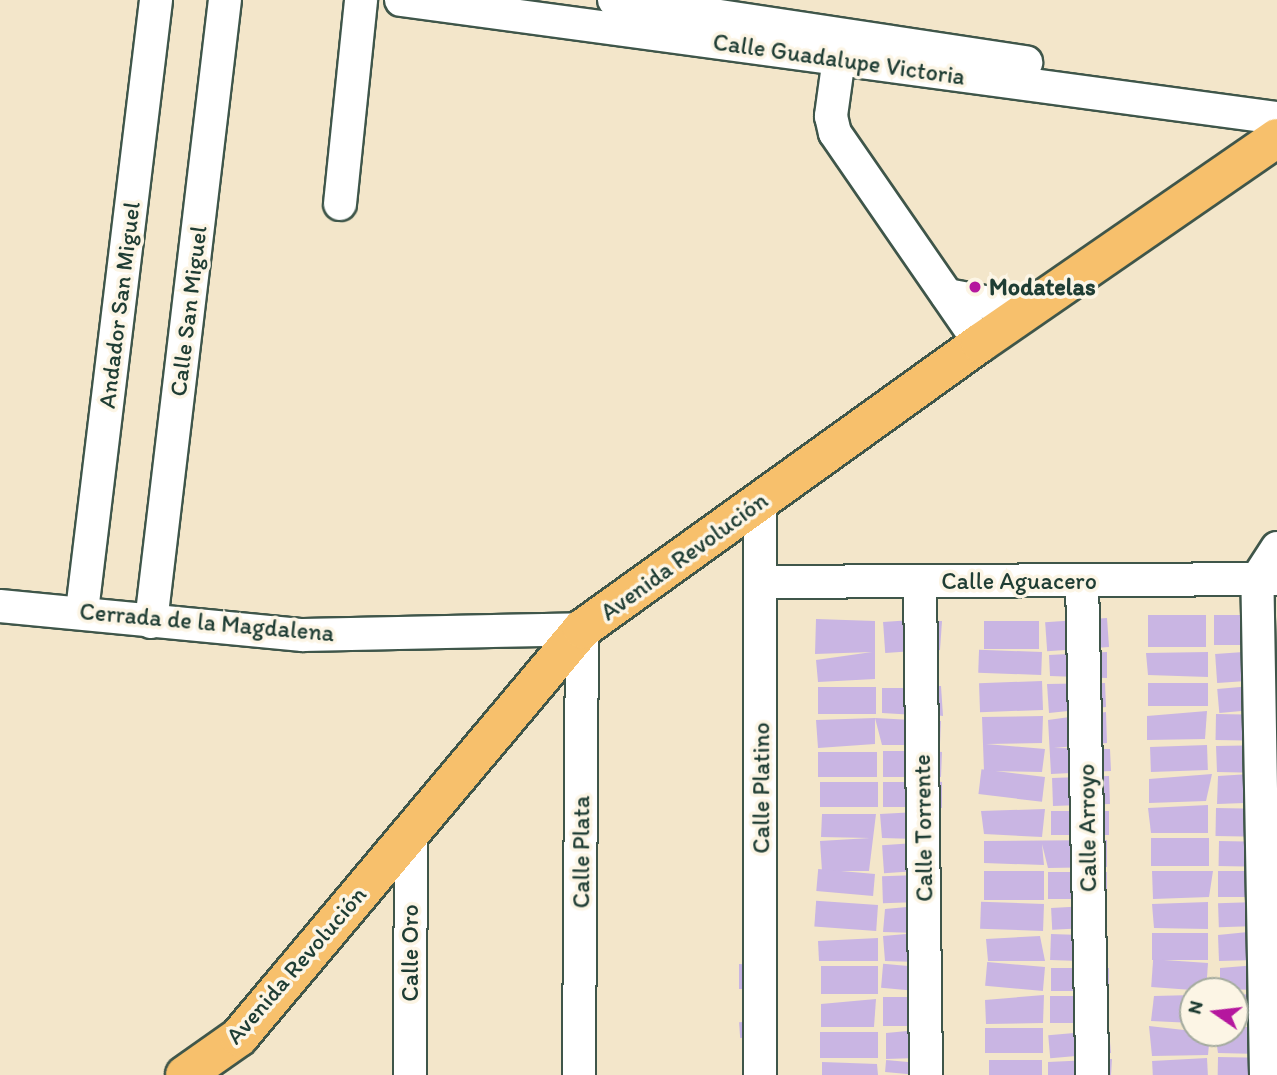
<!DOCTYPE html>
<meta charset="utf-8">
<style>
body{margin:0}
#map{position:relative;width:1277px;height:1075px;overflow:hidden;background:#f3e6ca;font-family:Itim,sans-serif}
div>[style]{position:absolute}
.building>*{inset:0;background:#c9b5e3;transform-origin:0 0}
.roads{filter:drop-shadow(2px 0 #3f564a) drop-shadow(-2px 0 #3f564a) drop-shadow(0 2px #3f564a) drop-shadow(0 -2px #3f564a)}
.minor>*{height:32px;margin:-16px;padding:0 16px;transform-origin:16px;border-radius:16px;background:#fff}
.major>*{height:38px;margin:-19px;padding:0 19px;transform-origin:19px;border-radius:19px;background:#f7c06c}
.dots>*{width:19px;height:19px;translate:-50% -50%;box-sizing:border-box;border:4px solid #fcf5e5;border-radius:50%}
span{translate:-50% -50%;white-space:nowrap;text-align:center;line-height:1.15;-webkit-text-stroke:7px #fcf5e5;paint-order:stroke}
.street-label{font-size:24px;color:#1f3d34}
.poi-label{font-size:24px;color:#1f3d34;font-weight:700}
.left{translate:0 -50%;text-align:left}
.north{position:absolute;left:1179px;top:977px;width:70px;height:70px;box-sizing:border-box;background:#fcf5e5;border:2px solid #a4ab9e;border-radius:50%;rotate:284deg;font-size:19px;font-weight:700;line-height:28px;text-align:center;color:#1f3d34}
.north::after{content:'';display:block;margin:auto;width:24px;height:32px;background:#b5179e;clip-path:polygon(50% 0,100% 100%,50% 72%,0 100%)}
</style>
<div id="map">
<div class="building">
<div style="left:1206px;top:615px;width:32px;height:58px;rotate:90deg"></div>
<div style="left:1276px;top:615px;width:30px;height:62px;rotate:90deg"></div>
<div style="left:1107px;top:618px;width:29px;height:62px;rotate:86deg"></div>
<div style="clip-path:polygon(816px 619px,875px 621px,875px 679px,818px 682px,816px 660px,872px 652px,815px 654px)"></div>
<div style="left:912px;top:620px;width:31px;height:29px;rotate:86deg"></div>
<div style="clip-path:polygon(926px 621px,942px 621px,940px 650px,928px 652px)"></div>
<div style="left:984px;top:621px;width:55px;height:28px"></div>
<div style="left:1273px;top:650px;width:29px;height:58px;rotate:86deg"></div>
<div style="left:1042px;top:652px;width:23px;height:63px;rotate:92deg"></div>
<div style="clip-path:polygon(1107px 652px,1107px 678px,1050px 676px,1049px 655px)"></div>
<div style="clip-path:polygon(1208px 652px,1208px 677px,1148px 675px,1146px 653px)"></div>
<div style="left:1042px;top:681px;width:29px;height:63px;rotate:88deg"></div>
<div style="clip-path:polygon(1105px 683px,1106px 707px,1049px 713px,1047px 684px)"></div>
<div style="left:1208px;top:683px;width:23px;height:60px;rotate:90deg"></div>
<div style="left:1274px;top:684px;width:24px;height:57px;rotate:85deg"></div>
<div style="clip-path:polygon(928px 686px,941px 686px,943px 716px,927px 714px)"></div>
<div style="left:876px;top:687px;width:27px;height:58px;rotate:90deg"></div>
<div style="clip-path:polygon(882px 688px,921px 688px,916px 715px,882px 713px)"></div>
<div style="clip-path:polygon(1207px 711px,1205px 739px,1147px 740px,1147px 716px)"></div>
<div style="clip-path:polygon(1106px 712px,1107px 743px,1054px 748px,1110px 749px,1111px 771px,1051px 774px,1048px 720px)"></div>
<div style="left:1216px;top:714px;width:56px;height:26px;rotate:1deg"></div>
<div style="clip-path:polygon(1043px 716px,1042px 743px,986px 744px,1045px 749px,1042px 772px,984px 771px,982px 717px)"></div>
<div style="clip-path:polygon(875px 718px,912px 720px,915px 745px,882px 745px,875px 718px,875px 744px,818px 748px,816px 720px)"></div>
<div style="clip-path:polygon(930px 719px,941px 721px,940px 744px,927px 744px)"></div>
<div style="left:1207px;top:745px;width:25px;height:57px;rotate:88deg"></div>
<div style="clip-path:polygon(1272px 745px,1274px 802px,1217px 804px,1218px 776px,1266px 773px,1217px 772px,1216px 746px)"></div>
<div style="left:916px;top:751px;width:26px;height:33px;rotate:90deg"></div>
<div style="clip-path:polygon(928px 751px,942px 752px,941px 777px,928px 775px)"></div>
<div style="left:818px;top:752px;width:59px;height:25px"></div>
<div style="clip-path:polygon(1212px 774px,1206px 801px,1149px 803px,1149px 779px)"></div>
<div style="left:1109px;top:776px;width:28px;height:57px;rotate:88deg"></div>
<div style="left:1045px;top:777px;width:25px;height:64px;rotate:97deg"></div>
<div style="clip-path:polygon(926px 780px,942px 782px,942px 808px,929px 807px)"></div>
<div style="left:878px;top:782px;width:25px;height:58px;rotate:90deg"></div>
<div style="left:883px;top:782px;width:33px;height:25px"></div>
<div style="clip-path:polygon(1208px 805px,1208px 833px,1151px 833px,1148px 808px)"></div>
<div style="left:1216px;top:808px;width:59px;height:28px;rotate:1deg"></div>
<div style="clip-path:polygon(1045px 809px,1042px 837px,984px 834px,981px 811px)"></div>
<div style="left:1109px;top:811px;width:24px;height:58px;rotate:90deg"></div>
<div style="clip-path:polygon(917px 812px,917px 839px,882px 838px,880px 814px)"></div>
<div style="clip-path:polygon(822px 814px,876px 814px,869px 871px,822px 871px,820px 841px,870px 838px,821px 837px)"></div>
<div style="left:1151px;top:838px;width:58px;height:28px"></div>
<div style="clip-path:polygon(1107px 840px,1107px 867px,1048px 868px,1042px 844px,1044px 865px,984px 863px,984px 841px)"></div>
<div style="left:1219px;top:841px;width:53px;height:25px;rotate:1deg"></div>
<div style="left:915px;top:843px;width:28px;height:33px;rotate:86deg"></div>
<div style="left:984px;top:871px;width:60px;height:29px"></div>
<div style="clip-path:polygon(1152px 871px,1213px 871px,1209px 897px,1153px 899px)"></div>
<div style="left:1218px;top:871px;width:56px;height:26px"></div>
<div style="left:1107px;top:872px;width:27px;height:59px;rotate:90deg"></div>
<div style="left:875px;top:874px;width:22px;height:57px;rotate:95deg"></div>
<div style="left:919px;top:875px;width:27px;height:37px;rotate:88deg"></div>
<div style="clip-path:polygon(1208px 902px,1208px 929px,1154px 928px,1152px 904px)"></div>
<div style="left:1257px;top:902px;width:24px;height:39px;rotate:88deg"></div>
<div style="left:1044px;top:904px;width:27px;height:63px;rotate:92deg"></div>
<div style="left:878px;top:905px;width:26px;height:62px;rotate:94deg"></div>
<div style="left:1106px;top:905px;width:22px;height:55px;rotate:87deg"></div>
<div style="clip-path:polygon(918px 906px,918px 962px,885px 961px,883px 936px,918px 933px,883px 932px,885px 909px)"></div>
<div style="clip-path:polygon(1258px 931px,1257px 960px,1219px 961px,1218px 935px)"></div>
<div style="left:1152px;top:933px;width:56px;height:27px"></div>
<div style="left:1051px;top:934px;width:57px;height:26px;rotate:2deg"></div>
<div style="clip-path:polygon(1040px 936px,1045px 961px,988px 961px,986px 939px)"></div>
<div style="clip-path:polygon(878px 938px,878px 961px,819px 961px,818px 941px)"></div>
<div style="left:1208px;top:963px;width:28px;height:55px;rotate:94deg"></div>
<div style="clip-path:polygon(739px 964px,756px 965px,772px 989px,739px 989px)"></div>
<div style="clip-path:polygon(1257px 965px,1257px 990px,1220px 989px,1220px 968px)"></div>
<div style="left:878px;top:966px;width:28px;height:57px;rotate:90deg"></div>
<div style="left:919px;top:967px;width:24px;height:36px;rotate:95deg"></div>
<div style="left:1045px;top:967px;width:24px;height:58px;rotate:95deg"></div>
<div style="left:1051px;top:968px;width:58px;height:23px"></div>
<div style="left:1259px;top:994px;width:28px;height:24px;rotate:88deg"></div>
<div style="clip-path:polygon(1044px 995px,1043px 1023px,986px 1024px,985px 1000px)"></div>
<div style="clip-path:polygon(1193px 995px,1193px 1023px,1151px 1021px,1154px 996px)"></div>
<div style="left:1108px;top:996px;width:27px;height:58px;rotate:90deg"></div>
<div style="left:919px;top:997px;width:29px;height:36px;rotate:90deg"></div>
<div style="clip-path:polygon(876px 999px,874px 1027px,821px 1027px,821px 1004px)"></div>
<div style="left:770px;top:1020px;width:16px;height:31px;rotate:86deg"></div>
<div style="clip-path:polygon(1149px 1026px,1210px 1033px,1208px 1055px,1152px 1056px)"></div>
<div style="clip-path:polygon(1235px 1027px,1258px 1027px,1259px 1054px,1218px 1053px,1215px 1033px,1235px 1033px)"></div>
<div style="left:985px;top:1028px;width:58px;height:25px"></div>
<div style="clip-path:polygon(918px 1030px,916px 1058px,886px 1059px,886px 1033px)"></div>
<div style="left:1109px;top:1030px;width:23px;height:61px;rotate:85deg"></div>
<div style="left:878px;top:1032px;width:26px;height:58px;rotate:90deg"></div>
<div style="left:1218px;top:1057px;width:43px;height:18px;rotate:1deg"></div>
<div style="left:1207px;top:1058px;width:17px;height:55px;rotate:87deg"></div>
<div style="clip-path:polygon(1112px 1059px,1111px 1075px,1048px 1075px,1048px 1062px)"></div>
<div style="left:989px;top:1060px;width:53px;height:15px"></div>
<div style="clip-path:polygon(822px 1062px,877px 1064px,878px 1075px,822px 1075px)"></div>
<div style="left:919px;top:1063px;width:12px;height:33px;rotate:95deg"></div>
</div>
<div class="roads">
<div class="minor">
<div style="left:401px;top:0;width:884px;rotate:7.67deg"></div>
<div style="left:614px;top:0;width:417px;rotate:8.6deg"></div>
<div style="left:839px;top:58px;width:59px;rotate:97.9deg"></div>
<div style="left:831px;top:116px;width:17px;rotate:77deg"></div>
<div style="left:835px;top:133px;width:255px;rotate:55.4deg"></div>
<div style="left:340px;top:204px;width:205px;rotate:-84.1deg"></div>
<div style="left:947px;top:295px;width:82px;rotate:10.5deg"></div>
<div style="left:760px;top:501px;width:574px;rotate:90deg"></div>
<div style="left:1082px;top:580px;width:495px;rotate:88.8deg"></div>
<div style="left:920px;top:581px;width:494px;rotate:89.3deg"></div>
<div style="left:761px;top:582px;width:515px;rotate:-0.33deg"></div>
<div style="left:0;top:606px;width:304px;rotate:5.5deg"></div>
<div style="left:303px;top:635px;width:279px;rotate:-1.2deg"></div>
<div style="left:582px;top:629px;width:446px;rotate:90.4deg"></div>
<div style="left:82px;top:611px;width:615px;rotate:-83.09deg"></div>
<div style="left:151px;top:622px;width:626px;rotate:-83.22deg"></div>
<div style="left:410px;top:1075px;width:244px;rotate:-89.8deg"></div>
<div style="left:1266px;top:1075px;width:496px;rotate:-91deg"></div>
<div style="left:1257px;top:579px;width:37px;rotate:-57deg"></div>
</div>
<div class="major">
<div style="left:185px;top:1075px;width:66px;rotate:-35.1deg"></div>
<div style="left:239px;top:1037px;width:533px;rotate:-49.95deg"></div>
<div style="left:582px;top:629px;width:490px;rotate:-35.7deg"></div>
<div style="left:980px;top:343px;width:361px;rotate:-34.6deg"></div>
</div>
</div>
<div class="dots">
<div style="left:975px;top:287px;background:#b5179e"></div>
</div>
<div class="street-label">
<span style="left:839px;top:59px;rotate:8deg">Calle Guadalupe Victoria</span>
<span style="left:119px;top:305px;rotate:-83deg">Andador San Miguel</span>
<span style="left:188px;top:311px;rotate:-83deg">Calle San Miguel</span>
<span style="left:684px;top:556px;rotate:-36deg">Avenida Revolución</span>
<span style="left:1019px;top:581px">Calle Aguacero</span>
<span style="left:207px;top:622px;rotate:5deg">Cerrada de la Magdalena</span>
<span style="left:761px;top:788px;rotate:-90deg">Calle Platino</span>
<span style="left:923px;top:828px;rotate:-91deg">Calle Torrente</span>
<span style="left:1087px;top:828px;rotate:-91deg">Calle Arroyo</span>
<span style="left:581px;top:852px;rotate:-90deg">Calle Plata</span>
<span style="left:410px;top:953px;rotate:-90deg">Calle Oro</span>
<span style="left:296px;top:965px;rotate:-49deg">Avenida Revolución</span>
</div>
<div class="poi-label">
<span class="left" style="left:989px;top:287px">Modatelas</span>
</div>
<div class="north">N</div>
</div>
